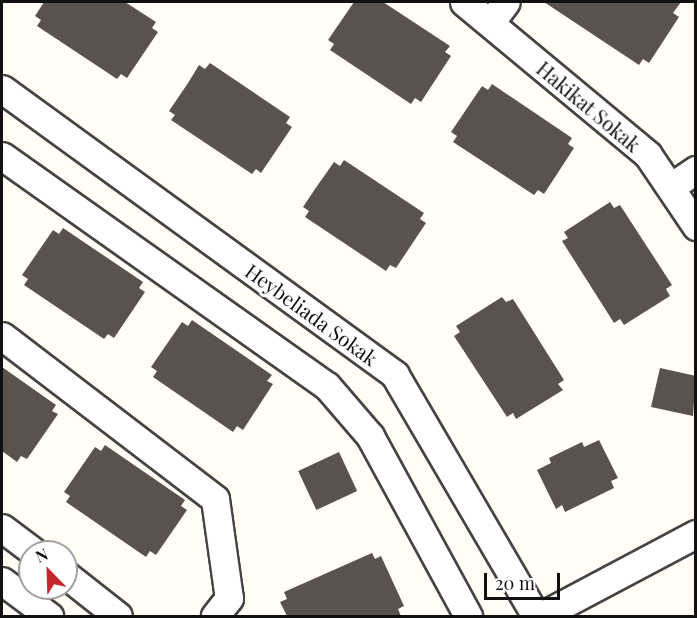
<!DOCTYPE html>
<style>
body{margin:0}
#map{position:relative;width:697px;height:618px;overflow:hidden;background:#fffdf5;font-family:"Playfair Display",serif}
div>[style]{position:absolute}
.building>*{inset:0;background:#5a524d;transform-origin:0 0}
.roads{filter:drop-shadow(2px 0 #444) drop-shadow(-2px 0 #444) drop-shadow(0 2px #444) drop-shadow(0 -2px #444)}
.minor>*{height:27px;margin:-13.5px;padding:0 13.5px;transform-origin:13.5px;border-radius:13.5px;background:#fff}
span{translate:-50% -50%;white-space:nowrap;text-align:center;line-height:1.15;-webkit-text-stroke:6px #fff;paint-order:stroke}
.street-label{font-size:20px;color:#111}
.frame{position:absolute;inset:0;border:3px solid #111;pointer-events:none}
.north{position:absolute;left:18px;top:540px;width:60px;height:60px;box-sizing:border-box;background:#fff;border:2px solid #a0a0a0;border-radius:50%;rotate:337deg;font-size:16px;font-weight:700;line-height:24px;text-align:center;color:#111}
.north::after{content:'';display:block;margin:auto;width:21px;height:27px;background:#c4262e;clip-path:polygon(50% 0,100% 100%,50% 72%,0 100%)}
.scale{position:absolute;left:484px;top:573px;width:76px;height:27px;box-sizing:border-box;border:3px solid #111;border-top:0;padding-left:8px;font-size:18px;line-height:21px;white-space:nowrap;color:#111;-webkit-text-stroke:4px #fff;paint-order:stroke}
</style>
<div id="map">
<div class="building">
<div style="clip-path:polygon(44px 2px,125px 2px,156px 22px,152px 28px,158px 32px,127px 78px,121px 74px,117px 79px,37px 26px,41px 20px,35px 16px)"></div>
<div style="clip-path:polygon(354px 2px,383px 2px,450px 46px,445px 52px,451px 56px,421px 102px,415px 98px,411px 104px,330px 50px,334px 44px,328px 40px)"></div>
<div style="clip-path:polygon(544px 2px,681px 2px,673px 13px,679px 17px,649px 63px,643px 59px,639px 65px)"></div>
<div style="clip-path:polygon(210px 63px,290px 117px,286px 123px,292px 127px,261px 173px,256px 169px,252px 174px,171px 120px,175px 115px,169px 111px,188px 83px,199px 65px,205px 69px)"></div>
<div style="clip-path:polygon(492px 84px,572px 138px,568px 144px,574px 148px,544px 194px,538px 190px,534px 195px,453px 142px,457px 136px,451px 132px,482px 86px,488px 90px)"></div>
<div style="clip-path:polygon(344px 160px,424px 213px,420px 219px,426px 223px,396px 268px,390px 265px,386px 271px,305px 217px,309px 211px,303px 207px,315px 189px,334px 162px,340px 166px)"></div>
<div style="clip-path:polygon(610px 202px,614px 208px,620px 205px,672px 285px,666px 289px,670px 296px,624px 325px,620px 319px,614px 323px,562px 241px,568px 238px,564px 232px)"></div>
<div style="clip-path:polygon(63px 228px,143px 282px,139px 288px,145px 292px,114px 338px,108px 334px,104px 339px,24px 285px,28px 279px,22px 275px,53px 230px,59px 234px)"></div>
<div style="clip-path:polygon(502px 297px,506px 302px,513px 299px,564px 380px,558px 384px,563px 390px,516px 419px,513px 413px,507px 417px,454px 336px,460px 332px,456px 326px)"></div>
<div style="clip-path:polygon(192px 320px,272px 375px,267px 381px,273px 384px,243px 430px,237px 426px,233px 432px,153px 377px,157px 371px,151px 367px,182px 322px,188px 326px)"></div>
<div style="clip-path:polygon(2px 367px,56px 405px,52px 411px,58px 414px,27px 459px,21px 456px,17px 462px,2px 451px)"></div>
<div style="clip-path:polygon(660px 368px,696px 376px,693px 416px,651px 407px)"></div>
<div style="clip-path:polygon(599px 440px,618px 478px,611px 481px,614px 488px,565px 512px,562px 505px,556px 509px,537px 470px,551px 463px,549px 458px,582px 442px,584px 447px)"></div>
<div style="clip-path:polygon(105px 445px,185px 500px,181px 506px,187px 510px,156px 555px,150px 551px,146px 557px,66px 502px,70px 496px,64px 492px,95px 447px,101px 451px)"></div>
<div style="left:339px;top:452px;width:43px;height:45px;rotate:65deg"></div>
<div style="clip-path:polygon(372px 553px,375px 559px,381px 556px,404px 606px,398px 609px,401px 616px,287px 616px,280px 602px,287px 599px,284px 592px)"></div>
</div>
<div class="roads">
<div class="minor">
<div style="left:464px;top:2px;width:239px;rotate:39.7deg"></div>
<div style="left:648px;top:155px;width:86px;rotate:55.9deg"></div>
<div style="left:490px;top:23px;width:26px;rotate:-53deg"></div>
<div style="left:2px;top:89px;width:486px;rotate:36deg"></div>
<div style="left:395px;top:375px;width:279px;rotate:59.7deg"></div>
<div style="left:2px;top:156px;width:398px;rotate:35.3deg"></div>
<div style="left:327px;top:386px;width:66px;rotate:49.3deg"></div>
<div style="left:370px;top:436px;width:205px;rotate:61.4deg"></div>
<div style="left:672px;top:186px;width:29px;rotate:-34deg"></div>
<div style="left:2px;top:336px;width:268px;rotate:37.4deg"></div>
<div style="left:215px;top:499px;width:100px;rotate:82deg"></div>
<div style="left:229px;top:598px;width:23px;rotate:128deg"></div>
<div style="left:2px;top:528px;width:40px;rotate:37deg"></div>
<div style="left:66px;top:575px;width:66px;rotate:38.3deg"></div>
<div style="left:2px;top:581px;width:59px;rotate:36.7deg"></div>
<div style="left:541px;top:616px;width:175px;rotate:-27.9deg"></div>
</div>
</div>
<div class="street-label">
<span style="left:589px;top:106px;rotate:40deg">Hakikat Sokak</span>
<span style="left:312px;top:314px;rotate:36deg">Heybeliada Sokak</span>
</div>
<div class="frame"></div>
<div class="north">N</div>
<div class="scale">20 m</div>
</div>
